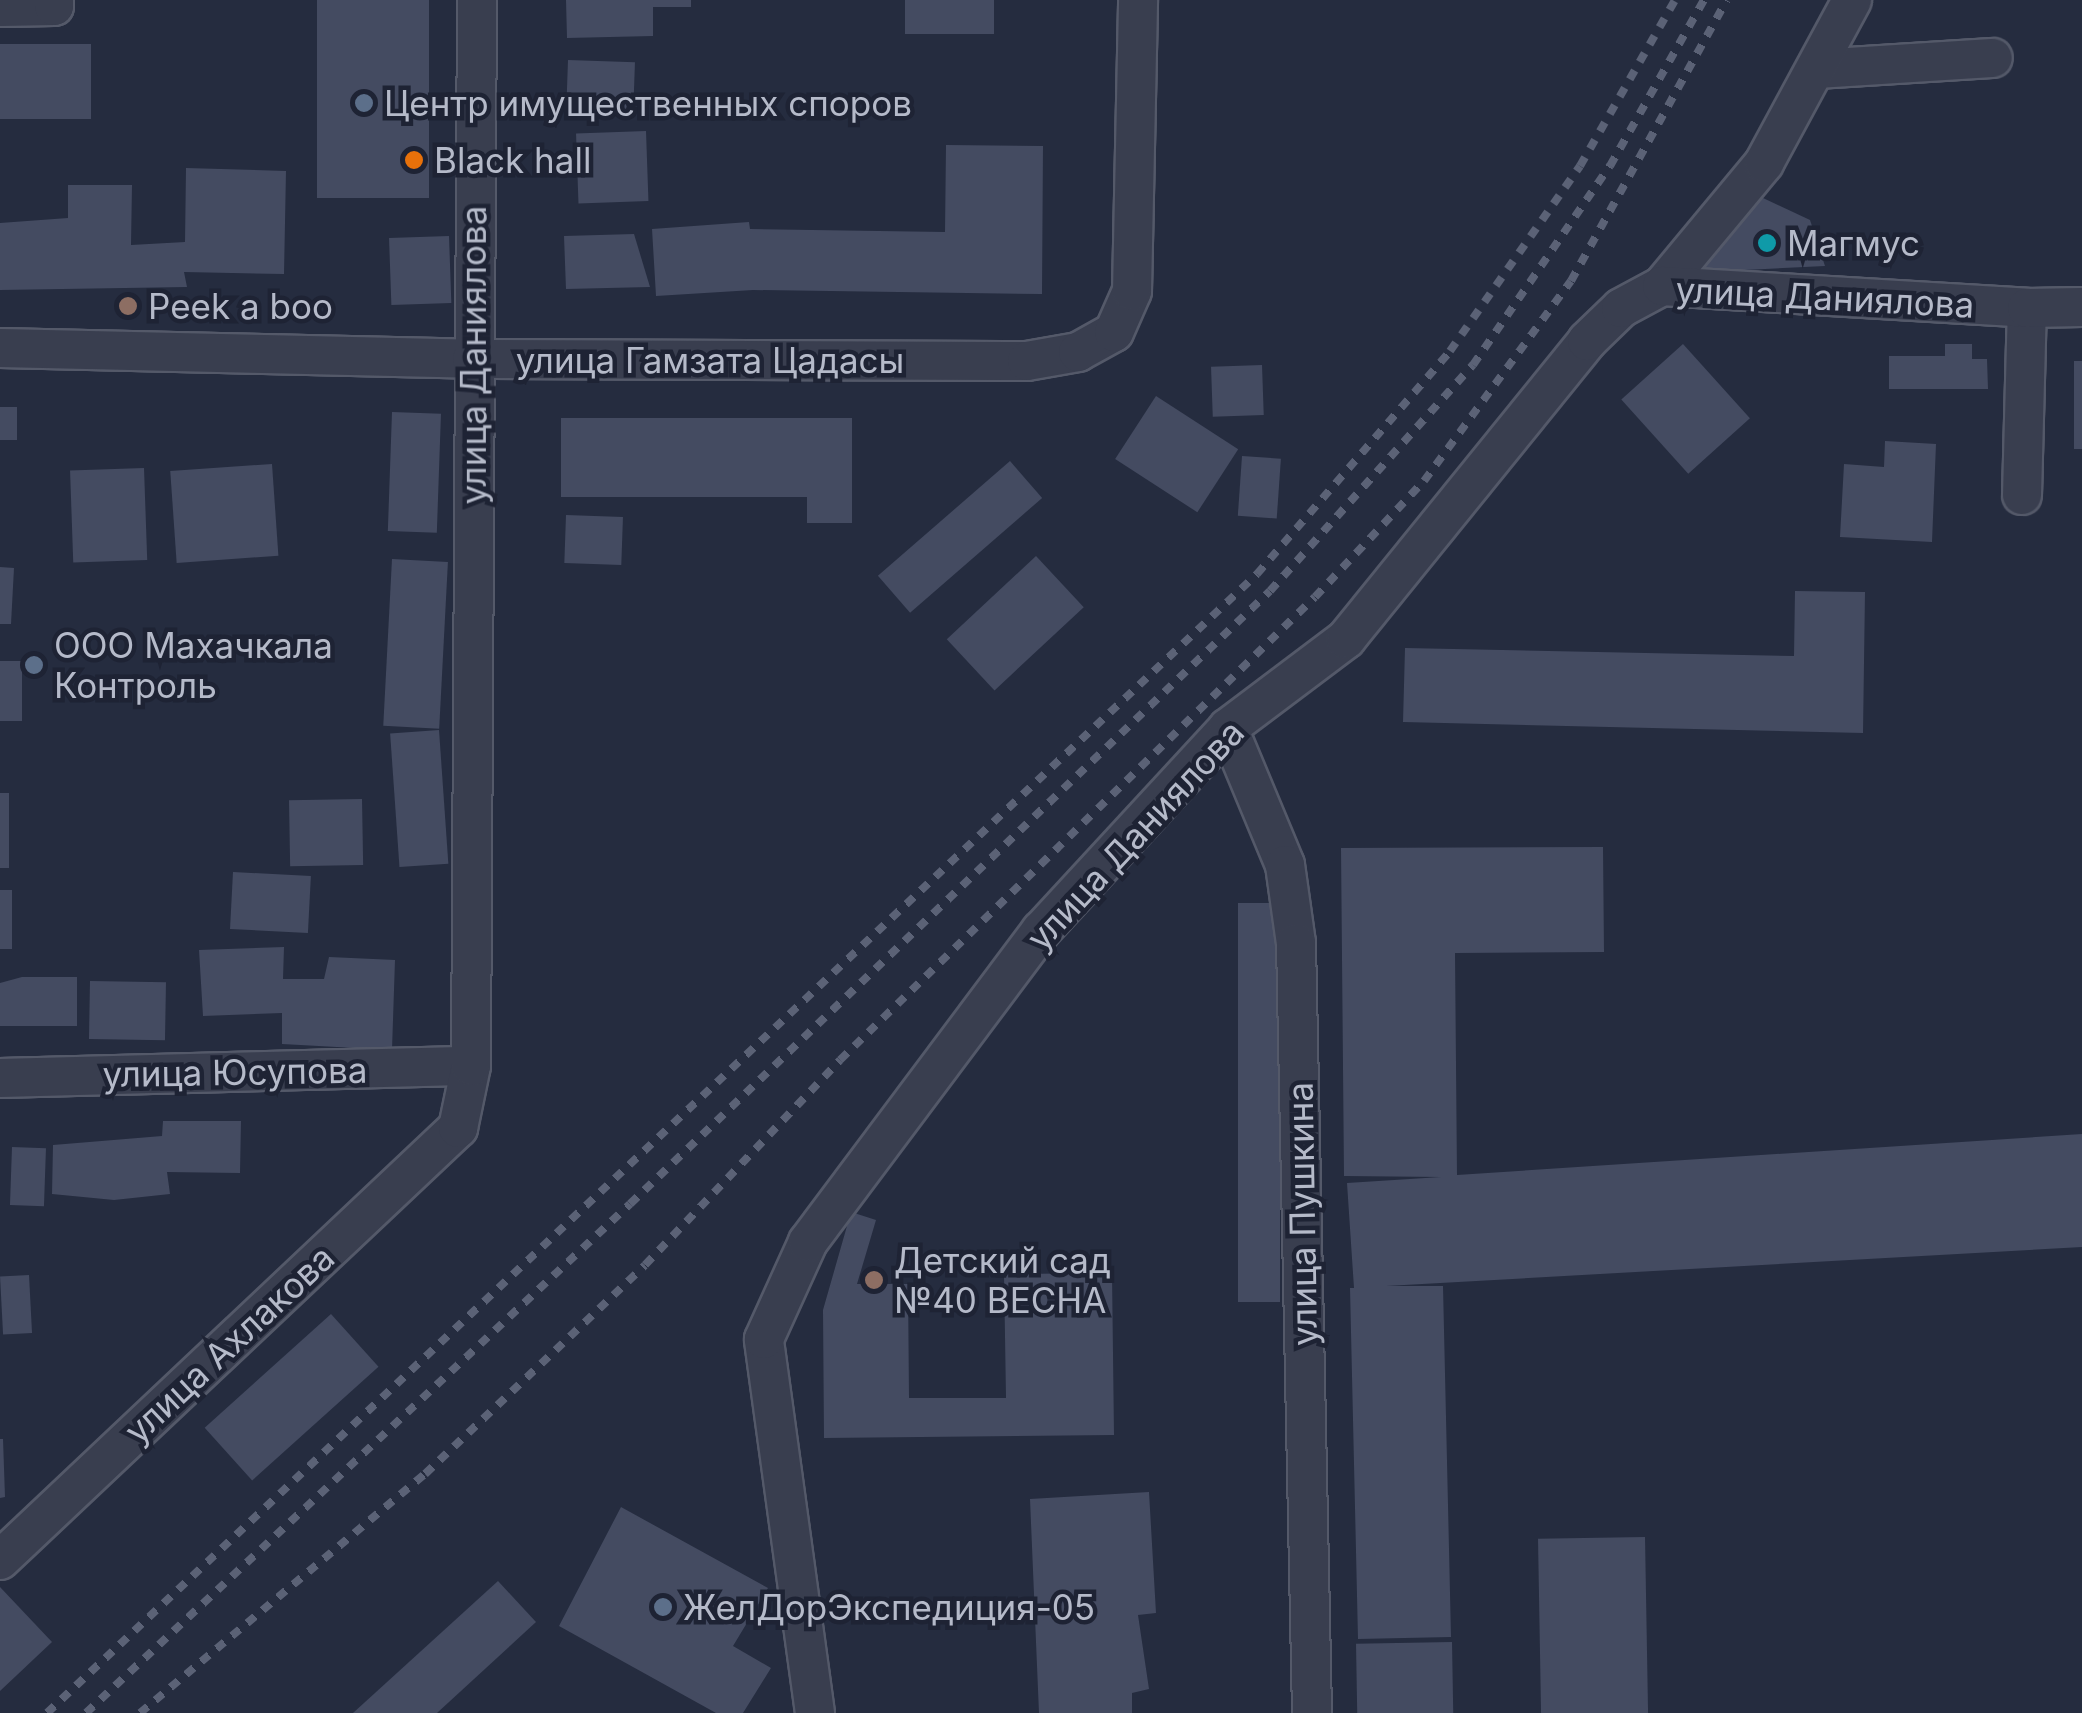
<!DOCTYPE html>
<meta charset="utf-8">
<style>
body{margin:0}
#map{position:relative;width:2082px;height:1713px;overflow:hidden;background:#252c3f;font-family:Inter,sans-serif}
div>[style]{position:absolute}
.building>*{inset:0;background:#444b61;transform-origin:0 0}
.roads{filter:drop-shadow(2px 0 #545969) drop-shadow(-2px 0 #545969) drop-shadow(0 2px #545969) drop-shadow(0 -2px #545969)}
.minor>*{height:38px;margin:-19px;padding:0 19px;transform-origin:19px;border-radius:19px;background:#393e4f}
.rail>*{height:8px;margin-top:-4px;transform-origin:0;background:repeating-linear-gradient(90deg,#5b6276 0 10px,transparent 0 20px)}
.dots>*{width:28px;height:28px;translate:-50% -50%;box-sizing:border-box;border:5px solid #1e2334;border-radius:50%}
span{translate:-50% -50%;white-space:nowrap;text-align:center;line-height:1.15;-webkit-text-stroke:9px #1e2334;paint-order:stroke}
.poi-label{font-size:35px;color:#b5bac9}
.left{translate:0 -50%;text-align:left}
.street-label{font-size:35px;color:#b5bac9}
</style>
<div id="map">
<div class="building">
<div style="left:317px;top:0;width:112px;height:198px"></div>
<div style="clip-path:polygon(566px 0,691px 0,691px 7px,653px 7px,653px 36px,567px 38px)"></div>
<div style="left:905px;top:0;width:89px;height:34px"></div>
<div style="left:0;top:44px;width:91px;height:75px"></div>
<div style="left:568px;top:60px;width:67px;height:49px;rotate:2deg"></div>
<div style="left:646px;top:131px;width:70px;height:70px;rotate:88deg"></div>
<div style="clip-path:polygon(946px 145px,1043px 146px,1042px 294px,753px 290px,656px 296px,652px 229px,749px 222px,750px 229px,945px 232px)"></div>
<div style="clip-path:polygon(186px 168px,286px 171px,284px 274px,184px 272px,187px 287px,0 290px,0 223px,68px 218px,68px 185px,132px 185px,131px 245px,185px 242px)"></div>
<div style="clip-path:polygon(1763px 198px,1810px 220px,1825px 266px,1685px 273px)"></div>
<div style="clip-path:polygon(634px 234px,650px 287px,566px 289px,564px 236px)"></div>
<div style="left:449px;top:236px;width:67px;height:60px;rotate:88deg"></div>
<div style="left:1683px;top:344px;width:100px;height:83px;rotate:48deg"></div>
<div style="clip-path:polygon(1945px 344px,1972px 344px,1972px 359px,1987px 359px,1988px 389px,1889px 389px,1889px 356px,1945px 356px)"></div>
<div style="left:2074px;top:361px;width:8px;height:88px"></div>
<div style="left:1262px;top:365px;width:50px;height:51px;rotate:88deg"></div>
<div style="left:1156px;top:396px;width:98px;height:75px;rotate:33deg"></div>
<div style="left:0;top:407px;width:17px;height:33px"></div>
<div style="left:392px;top:412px;width:49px;height:119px;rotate:2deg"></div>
<div style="clip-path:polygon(561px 418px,852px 418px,852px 523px,807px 523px,807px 497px,561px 497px)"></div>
<div style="clip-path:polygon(1885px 441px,1936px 444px,1932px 542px,1840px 537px,1844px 464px,1884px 467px)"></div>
<div style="left:1242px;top:456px;width:39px;height:60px;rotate:4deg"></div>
<div style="left:1010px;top:461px;width:49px;height:175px;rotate:49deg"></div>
<div style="left:272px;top:464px;width:92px;height:102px;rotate:86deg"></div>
<div style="left:144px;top:468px;width:92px;height:74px;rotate:88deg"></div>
<div style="left:566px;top:515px;width:57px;height:48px;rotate:2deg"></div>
<div style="left:1036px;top:556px;width:70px;height:122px;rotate:47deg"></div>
<div style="left:392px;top:559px;width:56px;height:167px;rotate:3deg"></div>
<div style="clip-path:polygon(0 567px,14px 568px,11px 624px,0 624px)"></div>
<div style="clip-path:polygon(1795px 591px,1865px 592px,1863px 733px,1403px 722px,1405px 648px,1794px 656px)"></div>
<div style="left:0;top:661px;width:22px;height:60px"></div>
<div style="left:439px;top:730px;width:134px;height:49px;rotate:86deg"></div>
<div style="left:0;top:793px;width:9px;height:75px"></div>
<div style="left:362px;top:799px;width:66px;height:73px;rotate:89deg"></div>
<div style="clip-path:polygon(1603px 847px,1604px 952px,1455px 953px,1457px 1175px,2082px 1134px,2082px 1247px,1386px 1286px,1443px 1286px,1451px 1637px,1358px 1639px,1350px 1288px,1354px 1288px,1347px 1183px,1441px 1177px,1344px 1176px,1341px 848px)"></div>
<div style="left:233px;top:872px;width:78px;height:57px;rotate:3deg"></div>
<div style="left:0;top:890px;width:12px;height:59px"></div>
<div style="left:1238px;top:903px;width:42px;height:399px"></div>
<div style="clip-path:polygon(284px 947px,283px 979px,324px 979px,329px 957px,395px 960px,392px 1050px,282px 1044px,282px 1013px,203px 1016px,199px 950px)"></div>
<div style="clip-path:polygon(22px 977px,77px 977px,77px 1026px,0 1026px,0 983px)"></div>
<div style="left:90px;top:981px;width:76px;height:58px;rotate:1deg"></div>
<div style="clip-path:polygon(163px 1121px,241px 1121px,240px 1173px,167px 1172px,170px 1194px,114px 1200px,52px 1194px,53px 1145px,162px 1136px)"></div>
<div style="left:12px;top:1147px;width:34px;height:58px;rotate:2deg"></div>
<div style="clip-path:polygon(851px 1212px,876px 1220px,857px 1284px,908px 1284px,909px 1398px,1006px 1398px,1004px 1274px,1112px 1273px,1114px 1435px,824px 1438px,823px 1310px)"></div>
<div style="left:29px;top:1275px;width:58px;height:29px;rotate:87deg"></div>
<div style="left:331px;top:1314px;width:71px;height:170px;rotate:48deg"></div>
<div style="clip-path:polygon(0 1439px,3px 1439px,5px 1497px,0 1498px)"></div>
<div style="clip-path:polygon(1149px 1492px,1156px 1613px,1138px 1615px,1149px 1689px,1132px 1693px,1132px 1713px,1039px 1713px,1030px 1499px)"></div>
<div style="clip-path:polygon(621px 1507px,768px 1588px,733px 1646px,771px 1668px,743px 1713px,716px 1713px,559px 1626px)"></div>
<div style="left:1645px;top:1537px;width:176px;height:107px;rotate:89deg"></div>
<div style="clip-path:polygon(498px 1581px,536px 1622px,437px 1713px,353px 1713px)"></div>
<div style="clip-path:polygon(0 1587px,52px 1642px,0 1691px)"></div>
<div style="left:1452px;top:1642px;width:71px;height:96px;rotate:89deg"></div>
</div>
<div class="roads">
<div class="minor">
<div style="left:0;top:7px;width:54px;rotate:-1.1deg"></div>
<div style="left:54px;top:6px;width:6px;rotate:-90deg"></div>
<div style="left:1816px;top:69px;width:177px;rotate:-3.6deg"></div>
<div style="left:1662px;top:286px;width:160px;rotate:-50.3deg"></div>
<div style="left:1764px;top:163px;width:185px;rotate:-61.6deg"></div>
<div style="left:0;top:348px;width:472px;rotate:1.3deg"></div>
<div style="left:472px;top:359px;width:555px;rotate:0.21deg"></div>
<div style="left:1027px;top:361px;width:52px;rotate:-10deg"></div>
<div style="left:1078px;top:352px;width:41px;rotate:-29.1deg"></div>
<div style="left:1114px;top:332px;width:45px;rotate:-66.3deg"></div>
<div style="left:1132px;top:291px;width:291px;rotate:-88.8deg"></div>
<div style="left:2022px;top:495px;width:187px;rotate:-88.5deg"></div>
<div style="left:1228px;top:728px;width:148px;rotate:67.4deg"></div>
<div style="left:1285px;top:865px;width:79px;rotate:82deg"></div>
<div style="left:1296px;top:943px;width:770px;rotate:88.81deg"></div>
<div style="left:0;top:1078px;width:471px;rotate:-1.5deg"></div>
<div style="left:0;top:1560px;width:630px;rotate:-43.33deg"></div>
<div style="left:458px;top:1128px;width:63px;rotate:-78.2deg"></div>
<div style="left:471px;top:1066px;width:1066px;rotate:-89.68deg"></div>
<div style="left:815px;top:1713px;width:377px;rotate:-97.8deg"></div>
<div style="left:764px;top:1339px;width:107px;rotate:-65.6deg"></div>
<div style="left:808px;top:1242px;width:389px;rotate:-53.2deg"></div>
<div style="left:1041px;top:931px;width:276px;rotate:-47.3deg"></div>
<div style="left:1228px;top:728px;width:148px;rotate:-37deg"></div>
<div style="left:1346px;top:639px;width:383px;rotate:-51deg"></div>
<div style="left:1587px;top:341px;width:47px;rotate:-44.1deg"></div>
<div style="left:1621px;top:308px;width:47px;rotate:-28.2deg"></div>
<div style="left:1662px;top:286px;width:366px;rotate:3.4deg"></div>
<div style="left:2027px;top:308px;width:55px;rotate:-1deg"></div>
</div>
</div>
<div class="rail">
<div style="left:47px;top:1713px;width:1662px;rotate:-43.27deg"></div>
<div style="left:1257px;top:574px;width:295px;rotate:-49.1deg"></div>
<div style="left:1450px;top:351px;width:226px;rotate:-54.9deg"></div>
<div style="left:1580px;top:166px;width:191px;rotate:-60.2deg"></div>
<div style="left:86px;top:1713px;width:745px;rotate:-43.1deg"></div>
<div style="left:630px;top:1204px;width:886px;rotate:-43.77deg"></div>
<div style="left:1270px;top:591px;width:304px;rotate:-48.1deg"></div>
<div style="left:1473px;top:365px;width:242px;rotate:-55.5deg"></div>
<div style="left:1610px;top:166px;width:191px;rotate:-60.5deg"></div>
<div style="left:140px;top:1713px;width:372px;rotate:-40deg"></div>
<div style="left:425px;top:1474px;width:303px;rotate:-43.5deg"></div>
<div style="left:645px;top:1265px;width:283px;rotate:-46.4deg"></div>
<div style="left:840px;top:1060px;width:663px;rotate:-44.27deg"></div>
<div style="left:1315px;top:597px;width:159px;rotate:-46.8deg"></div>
<div style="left:1424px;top:481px;width:248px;rotate:-53.7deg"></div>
<div style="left:1571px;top:281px;width:321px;rotate:-61deg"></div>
</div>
<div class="dots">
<div style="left:364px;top:103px;background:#5c6f8a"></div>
<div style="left:414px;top:160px;background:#e8710a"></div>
<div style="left:1767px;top:243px;background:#0f9aa8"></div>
<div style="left:128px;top:306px;background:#8d6e63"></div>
<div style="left:34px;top:665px;background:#5c6f8a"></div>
<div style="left:874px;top:1280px;background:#8d6e63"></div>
<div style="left:663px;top:1607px;background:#5c6f8a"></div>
</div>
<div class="poi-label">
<span class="left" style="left:384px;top:103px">Центр имущественных споров</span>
<span class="left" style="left:434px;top:160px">Black hall</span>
<span class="left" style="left:1787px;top:243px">Магмус</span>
<span class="left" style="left:148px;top:306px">Peek a boo</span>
<span class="left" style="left:54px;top:665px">ООО Махачкала<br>Контроль</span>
<span class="left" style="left:894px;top:1280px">Детский сад<br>№40 ВЕСНА</span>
<span class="left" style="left:683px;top:1607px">ЖелДорЭкспедиция-05</span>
</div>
<div class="street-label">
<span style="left:1825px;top:297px;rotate:3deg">улица Даниялова</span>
<span style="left:473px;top:355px;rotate:-90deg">улица Даниялова</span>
<span style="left:710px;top:360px">улица Гамзата Цадасы</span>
<span style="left:1135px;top:835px;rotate:-47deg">улица Даниялова</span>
<span style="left:235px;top:1072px;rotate:-1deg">улица Юсупова</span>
<span style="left:1302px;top:1214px;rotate:-91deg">улица Пушкина</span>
<span style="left:229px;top:1344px;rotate:-43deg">улица Ахлакова</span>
</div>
</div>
